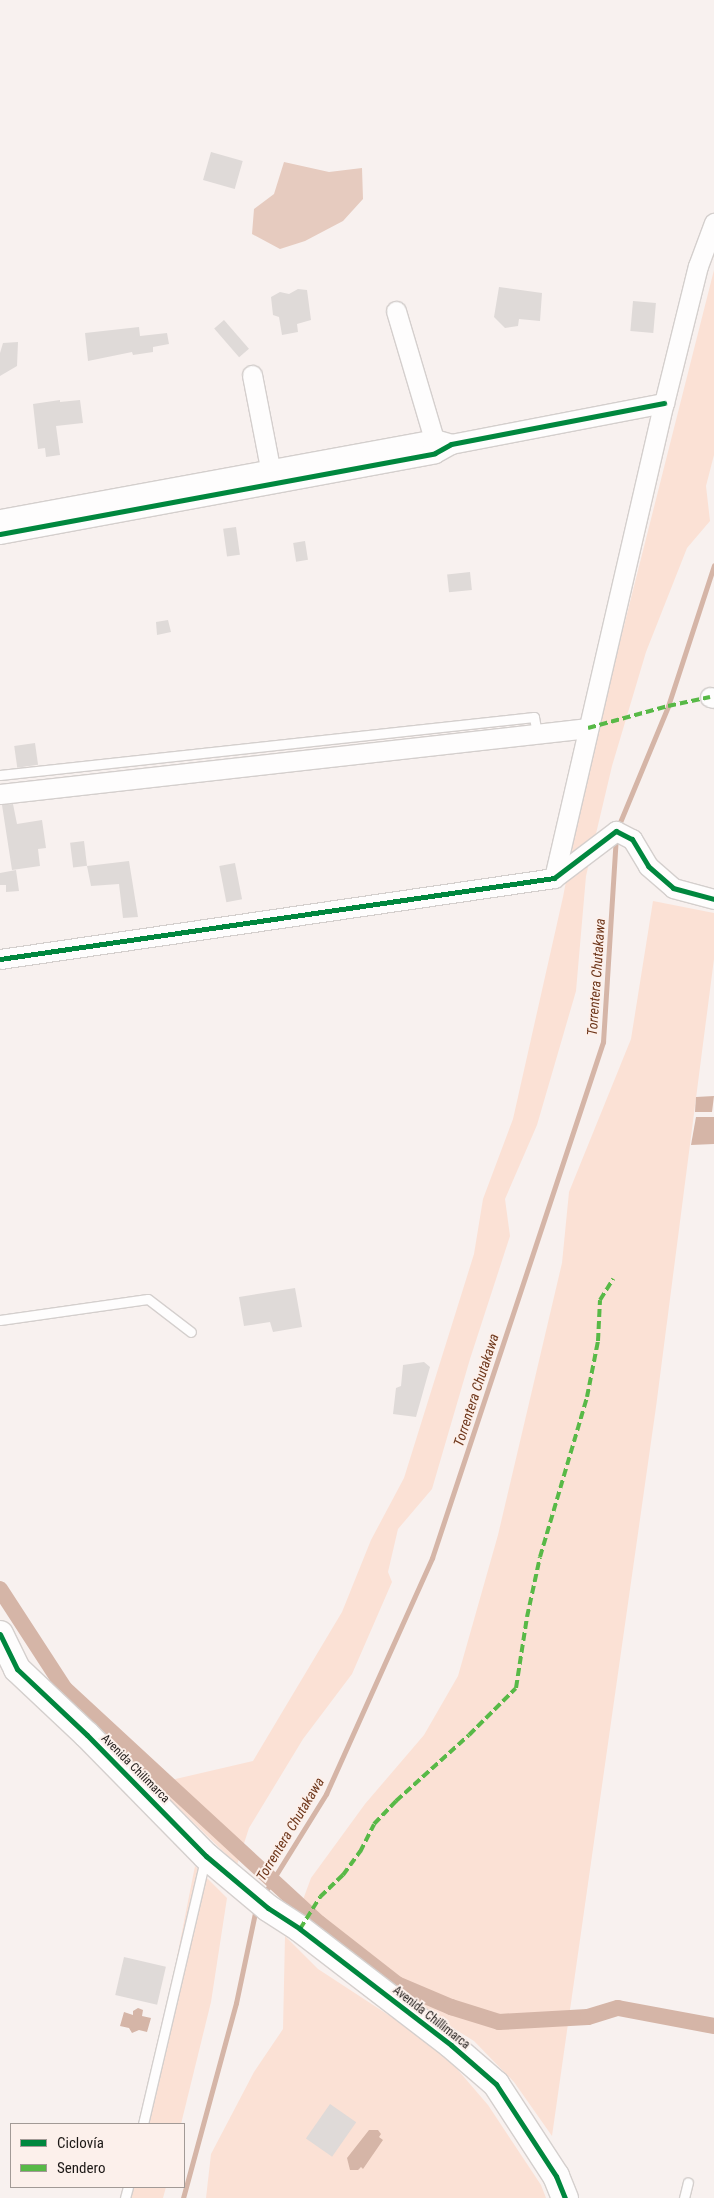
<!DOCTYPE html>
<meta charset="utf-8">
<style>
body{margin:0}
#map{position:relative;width:714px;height:2198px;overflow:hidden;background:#f8f1ef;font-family:"Roboto Condensed",sans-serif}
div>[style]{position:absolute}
.green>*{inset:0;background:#fbe1d5}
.forest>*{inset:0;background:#e6cbbf}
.water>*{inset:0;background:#d5b5a7}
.stream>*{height:5px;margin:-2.5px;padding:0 2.5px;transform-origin:2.5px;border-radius:2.5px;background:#d5b5a7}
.canal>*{height:16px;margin:-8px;padding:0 8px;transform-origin:8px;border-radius:8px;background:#d5b5a7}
.building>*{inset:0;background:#dfdad8;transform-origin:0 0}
.roads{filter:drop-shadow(1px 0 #d4cfcd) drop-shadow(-1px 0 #d4cfcd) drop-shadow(0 1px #d4cfcd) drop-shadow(0 -1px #d4cfcd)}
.lane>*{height:9px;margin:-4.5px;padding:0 4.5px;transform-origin:4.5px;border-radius:4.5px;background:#fefdfd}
.street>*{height:19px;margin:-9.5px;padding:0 9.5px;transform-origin:9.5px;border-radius:9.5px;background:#fefdfd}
.secondary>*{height:26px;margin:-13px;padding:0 13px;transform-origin:13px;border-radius:13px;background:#fefdfd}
.quiet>*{height:4px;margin-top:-2px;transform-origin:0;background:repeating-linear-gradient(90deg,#58b947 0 8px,transparent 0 12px)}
.cycleway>*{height:5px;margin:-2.5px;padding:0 2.5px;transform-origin:2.5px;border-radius:2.5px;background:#00873e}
span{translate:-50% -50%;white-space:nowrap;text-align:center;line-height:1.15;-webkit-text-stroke:4px #fcf0eb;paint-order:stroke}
.street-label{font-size:12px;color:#1c1816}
.water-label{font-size:14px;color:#6f371b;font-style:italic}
.legend{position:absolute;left:10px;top:2123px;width:175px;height:65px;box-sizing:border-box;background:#fcf0eb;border:1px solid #a29a96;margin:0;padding:6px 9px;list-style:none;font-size:15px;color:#1c1816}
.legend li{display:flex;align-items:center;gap:10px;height:25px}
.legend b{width:25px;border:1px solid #a29a96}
</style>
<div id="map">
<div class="green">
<div style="clip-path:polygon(714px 270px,714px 455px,706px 486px,710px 521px,687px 548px,646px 652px,612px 766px,586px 876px,576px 991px,537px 1125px,505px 1199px,510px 1236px,470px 1359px,432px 1489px,398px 1529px,388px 1572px,392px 1582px,352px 1674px,303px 1739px,249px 1828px,237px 1865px,154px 1784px,253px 1761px,342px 1612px,371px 1540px,404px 1478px,474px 1254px,483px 1199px,513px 1119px,563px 897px,587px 772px)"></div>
<div style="clip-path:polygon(653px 901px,714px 913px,714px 959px,656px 1407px,552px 2136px,514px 2082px,474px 2041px,393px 1991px,297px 1916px,311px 1878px,365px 1804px,424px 1735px,458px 1676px,498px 1535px,562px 1263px,569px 1192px,631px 1039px)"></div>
<div style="clip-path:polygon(195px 1866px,227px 1898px,211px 2002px,181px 2124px,144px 2124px)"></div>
<div style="clip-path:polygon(285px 1936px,318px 1969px,439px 2048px,488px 2105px,541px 2185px,546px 2198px,206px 2198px,211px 2154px,254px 2072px,283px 2029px)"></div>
<div style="clip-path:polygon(132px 2187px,166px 2187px,163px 2198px,129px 2198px)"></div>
</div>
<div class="forest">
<div style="clip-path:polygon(284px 162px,329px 172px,362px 168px,363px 199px,343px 221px,305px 241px,280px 249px,252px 234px,254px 209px,274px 194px)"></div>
</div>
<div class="water">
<div style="clip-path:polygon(714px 1096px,712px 1112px,695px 1112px,696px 1097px)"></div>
<div style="clip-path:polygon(696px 1117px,714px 1117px,714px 1144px,691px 1145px)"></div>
<div style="clip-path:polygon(138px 2008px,143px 2010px,142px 2016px,151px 2018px,147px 2032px,139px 2030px,132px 2033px,129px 2028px,120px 2026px,124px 2012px,133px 2015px,133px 2011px)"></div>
<div style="clip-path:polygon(369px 2130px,378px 2130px,381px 2134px,379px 2137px,383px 2140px,363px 2169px,361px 2167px,358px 2170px,350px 2170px,347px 2158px)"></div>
</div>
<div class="stream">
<div style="left:618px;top:827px;width:131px;rotate:-67.5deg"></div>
<div style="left:668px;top:706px;width:148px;rotate:-71.9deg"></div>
<div style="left:264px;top:1894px;width:118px;rotate:-58.2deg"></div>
<div style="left:326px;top:1794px;width:259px;rotate:-65.8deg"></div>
<div style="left:432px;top:1558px;width:544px;rotate:-71.67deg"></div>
<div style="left:603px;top:1042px;width:204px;rotate:-86.4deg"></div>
<div style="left:183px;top:2198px;width:202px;rotate:-74.8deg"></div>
<div style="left:236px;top:2003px;width:97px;rotate:-78.1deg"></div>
</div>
<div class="canal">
<div style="left:0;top:1589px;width:119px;rotate:57deg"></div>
<div style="left:65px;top:1689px;width:345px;rotate:42.7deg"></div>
<div style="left:319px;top:1923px;width:99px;rotate:38deg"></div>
<div style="left:397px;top:1984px;width:59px;rotate:23.1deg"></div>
<div style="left:451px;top:2007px;width:50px;rotate:17.4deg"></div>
<div style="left:499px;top:2022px;width:89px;rotate:-3.2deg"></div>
<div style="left:588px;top:2017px;width:31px;rotate:-17deg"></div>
<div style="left:618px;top:2008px;width:98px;rotate:10.6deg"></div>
</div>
<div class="building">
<div style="left:211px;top:152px;width:33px;height:29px;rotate:16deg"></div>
<div style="clip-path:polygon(499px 287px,542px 293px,540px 321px,519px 319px,518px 326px,505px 328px,494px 317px)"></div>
<div style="clip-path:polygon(298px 289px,307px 290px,311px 320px,297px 324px,298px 332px,282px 335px,279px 317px,273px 315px,271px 297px,280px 292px,289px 294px)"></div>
<div style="left:633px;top:301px;width:23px;height:30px;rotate:5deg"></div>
<div style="left:224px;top:320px;width:38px;height:13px;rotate:49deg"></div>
<div style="clip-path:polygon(139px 327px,140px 336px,167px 333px,169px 344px,153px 347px,153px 352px,133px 355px,132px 352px,88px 361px,85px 333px)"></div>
<div style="clip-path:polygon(18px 342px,17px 366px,0 376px,0 353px,3px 343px)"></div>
<div style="clip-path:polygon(60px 400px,60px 402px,80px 400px,83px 423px,56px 426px,60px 455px,46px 457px,45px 448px,38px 449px,33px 404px)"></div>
<div style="left:236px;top:527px;width:28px;height:13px;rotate:82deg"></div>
<div style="left:305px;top:541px;width:19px;height:12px;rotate:81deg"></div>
<div style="left:470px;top:572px;width:18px;height:23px;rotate:84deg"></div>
<div style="clip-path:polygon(168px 620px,171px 632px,157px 635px,156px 622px)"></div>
<div style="left:35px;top:743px;width:22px;height:21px;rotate:82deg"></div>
<div style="clip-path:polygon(13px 804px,17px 824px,42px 820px,46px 848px,38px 849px,40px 866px,12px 870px,2px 805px)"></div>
<div style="left:84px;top:841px;width:25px;height:14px;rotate:83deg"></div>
<div style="clip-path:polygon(129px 861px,138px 917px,123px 918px,119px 884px,91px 886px,87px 866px)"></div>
<div style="left:235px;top:863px;width:37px;height:16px;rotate:79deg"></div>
<div style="clip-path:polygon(16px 870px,19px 891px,6px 892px,6px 885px,0 885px,0 873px)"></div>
<div style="clip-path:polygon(295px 1288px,302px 1327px,273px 1332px,270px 1322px,244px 1326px,239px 1297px)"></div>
<div style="clip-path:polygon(424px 1362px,430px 1367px,416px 1417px,393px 1414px,396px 1388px,401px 1386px,403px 1365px)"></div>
<div style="left:124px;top:1957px;width:43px;height:39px;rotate:13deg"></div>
<div style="left:330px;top:2104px;width:32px;height:42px;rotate:35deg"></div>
</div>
<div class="roads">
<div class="lane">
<div style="left:0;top:775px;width:537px;rotate:-6.2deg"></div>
<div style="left:534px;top:717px;width:17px;rotate:80deg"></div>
<div style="left:0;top:1320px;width:149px;rotate:-8.1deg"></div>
<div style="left:148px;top:1299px;width:54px;rotate:37.5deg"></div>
<div style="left:143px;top:2124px;width:272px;rotate:-76.8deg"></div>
<div style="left:125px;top:2198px;width:11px;rotate:-75deg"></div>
<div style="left:684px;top:2198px;width:16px;rotate:-76deg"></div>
</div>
<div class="street">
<div style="left:396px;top:311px;width:134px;rotate:73.5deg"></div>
<div style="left:252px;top:375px;width:95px;rotate:79deg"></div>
<div style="left:0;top:519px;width:441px;rotate:-10.4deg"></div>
<div style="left:434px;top:439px;width:18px;rotate:16deg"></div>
<div style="left:0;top:534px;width:442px;rotate:-10.5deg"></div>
<div style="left:435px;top:453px;width:18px;rotate:-29deg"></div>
<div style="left:451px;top:444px;width:217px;rotate:-10.9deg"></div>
<div style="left:710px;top:697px;width:4px;rotate:14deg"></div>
<div style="left:0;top:794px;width:592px;rotate:-6.4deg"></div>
<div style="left:554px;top:878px;width:488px;rotate:-77deg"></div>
<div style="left:664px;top:403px;width:141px;rotate:-76.1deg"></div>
<div style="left:698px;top:266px;width:46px;rotate:-69.6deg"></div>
<div style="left:0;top:959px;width:560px;rotate:-8.32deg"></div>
<div style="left:554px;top:878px;width:78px;rotate:-37.2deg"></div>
<div style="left:616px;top:831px;width:18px;rotate:27deg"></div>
<div style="left:632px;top:839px;width:31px;rotate:59deg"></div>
<div style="left:648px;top:866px;width:33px;rotate:41deg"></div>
<div style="left:673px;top:888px;width:42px;rotate:15deg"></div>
</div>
<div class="secondary">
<div style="left:0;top:1634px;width:39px;rotate:64deg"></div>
<div style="left:17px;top:1669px;width:96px;rotate:43.3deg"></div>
<div style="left:87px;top:1735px;width:170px;rotate:45.5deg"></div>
<div style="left:206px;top:1856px;width:81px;rotate:40deg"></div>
<div style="left:268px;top:1908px;width:38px;rotate:33deg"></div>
<div style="left:300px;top:1929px;width:190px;rotate:37.5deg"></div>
<div style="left:451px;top:2045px;width:60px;rotate:40.9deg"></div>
<div style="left:496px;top:2084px;width:110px;rotate:56.9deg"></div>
<div style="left:556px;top:2176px;width:24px;rotate:68deg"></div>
</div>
</div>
<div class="quiet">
<div style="left:588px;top:728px;width:83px;rotate:-15.4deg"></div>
<div style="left:668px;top:706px;width:43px;rotate:-12.1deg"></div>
<div style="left:300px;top:1929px;width:38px;rotate:-58deg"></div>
<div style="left:320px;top:1897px;width:32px;rotate:-44deg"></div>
<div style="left:343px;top:1875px;width:29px;rotate:-54deg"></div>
<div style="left:360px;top:1852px;width:31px;rotate:-63deg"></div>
<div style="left:374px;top:1824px;width:32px;rotate:-46deg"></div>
<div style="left:396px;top:1801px;width:98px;rotate:-42.1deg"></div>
<div style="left:469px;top:1735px;width:66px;rotate:-45deg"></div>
<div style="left:516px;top:1688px;width:72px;rotate:-81.2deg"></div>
<div style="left:527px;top:1617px;width:61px;rotate:-77.8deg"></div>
<div style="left:540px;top:1557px;width:167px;rotate:-73.6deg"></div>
<div style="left:587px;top:1397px;width:57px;rotate:-78.9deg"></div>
<div style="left:598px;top:1341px;width:41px;rotate:-87.2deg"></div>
<div style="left:600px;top:1300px;width:25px;rotate:-58deg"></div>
</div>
<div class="cycleway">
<div style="left:0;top:534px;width:442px;rotate:-10.5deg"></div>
<div style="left:435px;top:453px;width:18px;rotate:-29deg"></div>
<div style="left:451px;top:444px;width:217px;rotate:-10.9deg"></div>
<div style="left:0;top:959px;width:560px;rotate:-8.32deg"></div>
<div style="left:554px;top:878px;width:78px;rotate:-37.2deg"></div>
<div style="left:616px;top:831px;width:18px;rotate:27deg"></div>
<div style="left:632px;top:839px;width:31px;rotate:59deg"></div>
<div style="left:648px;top:866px;width:33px;rotate:41deg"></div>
<div style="left:673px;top:888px;width:42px;rotate:15deg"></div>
<div style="left:0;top:1634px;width:39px;rotate:64deg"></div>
<div style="left:17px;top:1669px;width:96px;rotate:43.3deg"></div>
<div style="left:87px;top:1735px;width:170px;rotate:45.5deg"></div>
<div style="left:206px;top:1856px;width:81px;rotate:40deg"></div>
<div style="left:268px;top:1908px;width:38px;rotate:33deg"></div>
<div style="left:300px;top:1929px;width:190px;rotate:37.5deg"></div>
<div style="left:451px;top:2045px;width:60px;rotate:40.9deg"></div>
<div style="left:496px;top:2084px;width:110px;rotate:56.9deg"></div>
<div style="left:556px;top:2176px;width:24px;rotate:68deg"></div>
</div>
<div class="street-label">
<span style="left:135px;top:1769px;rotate:45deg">Avenida Chilimarca</span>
<span style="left:431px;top:2018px;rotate:38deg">Avenida Chillimarca</span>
</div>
<div class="water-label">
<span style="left:596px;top:977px;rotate:-86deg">Torrentera Chutakawa</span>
<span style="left:476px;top:1390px;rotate:-72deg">Torrentera Chutakawa</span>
<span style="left:290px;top:1829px;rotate:-59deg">Torrentera Chutakawa</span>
</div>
<ul class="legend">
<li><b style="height:6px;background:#00873e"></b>Ciclovía</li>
<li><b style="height:6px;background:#58b947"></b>Sendero</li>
</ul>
</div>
